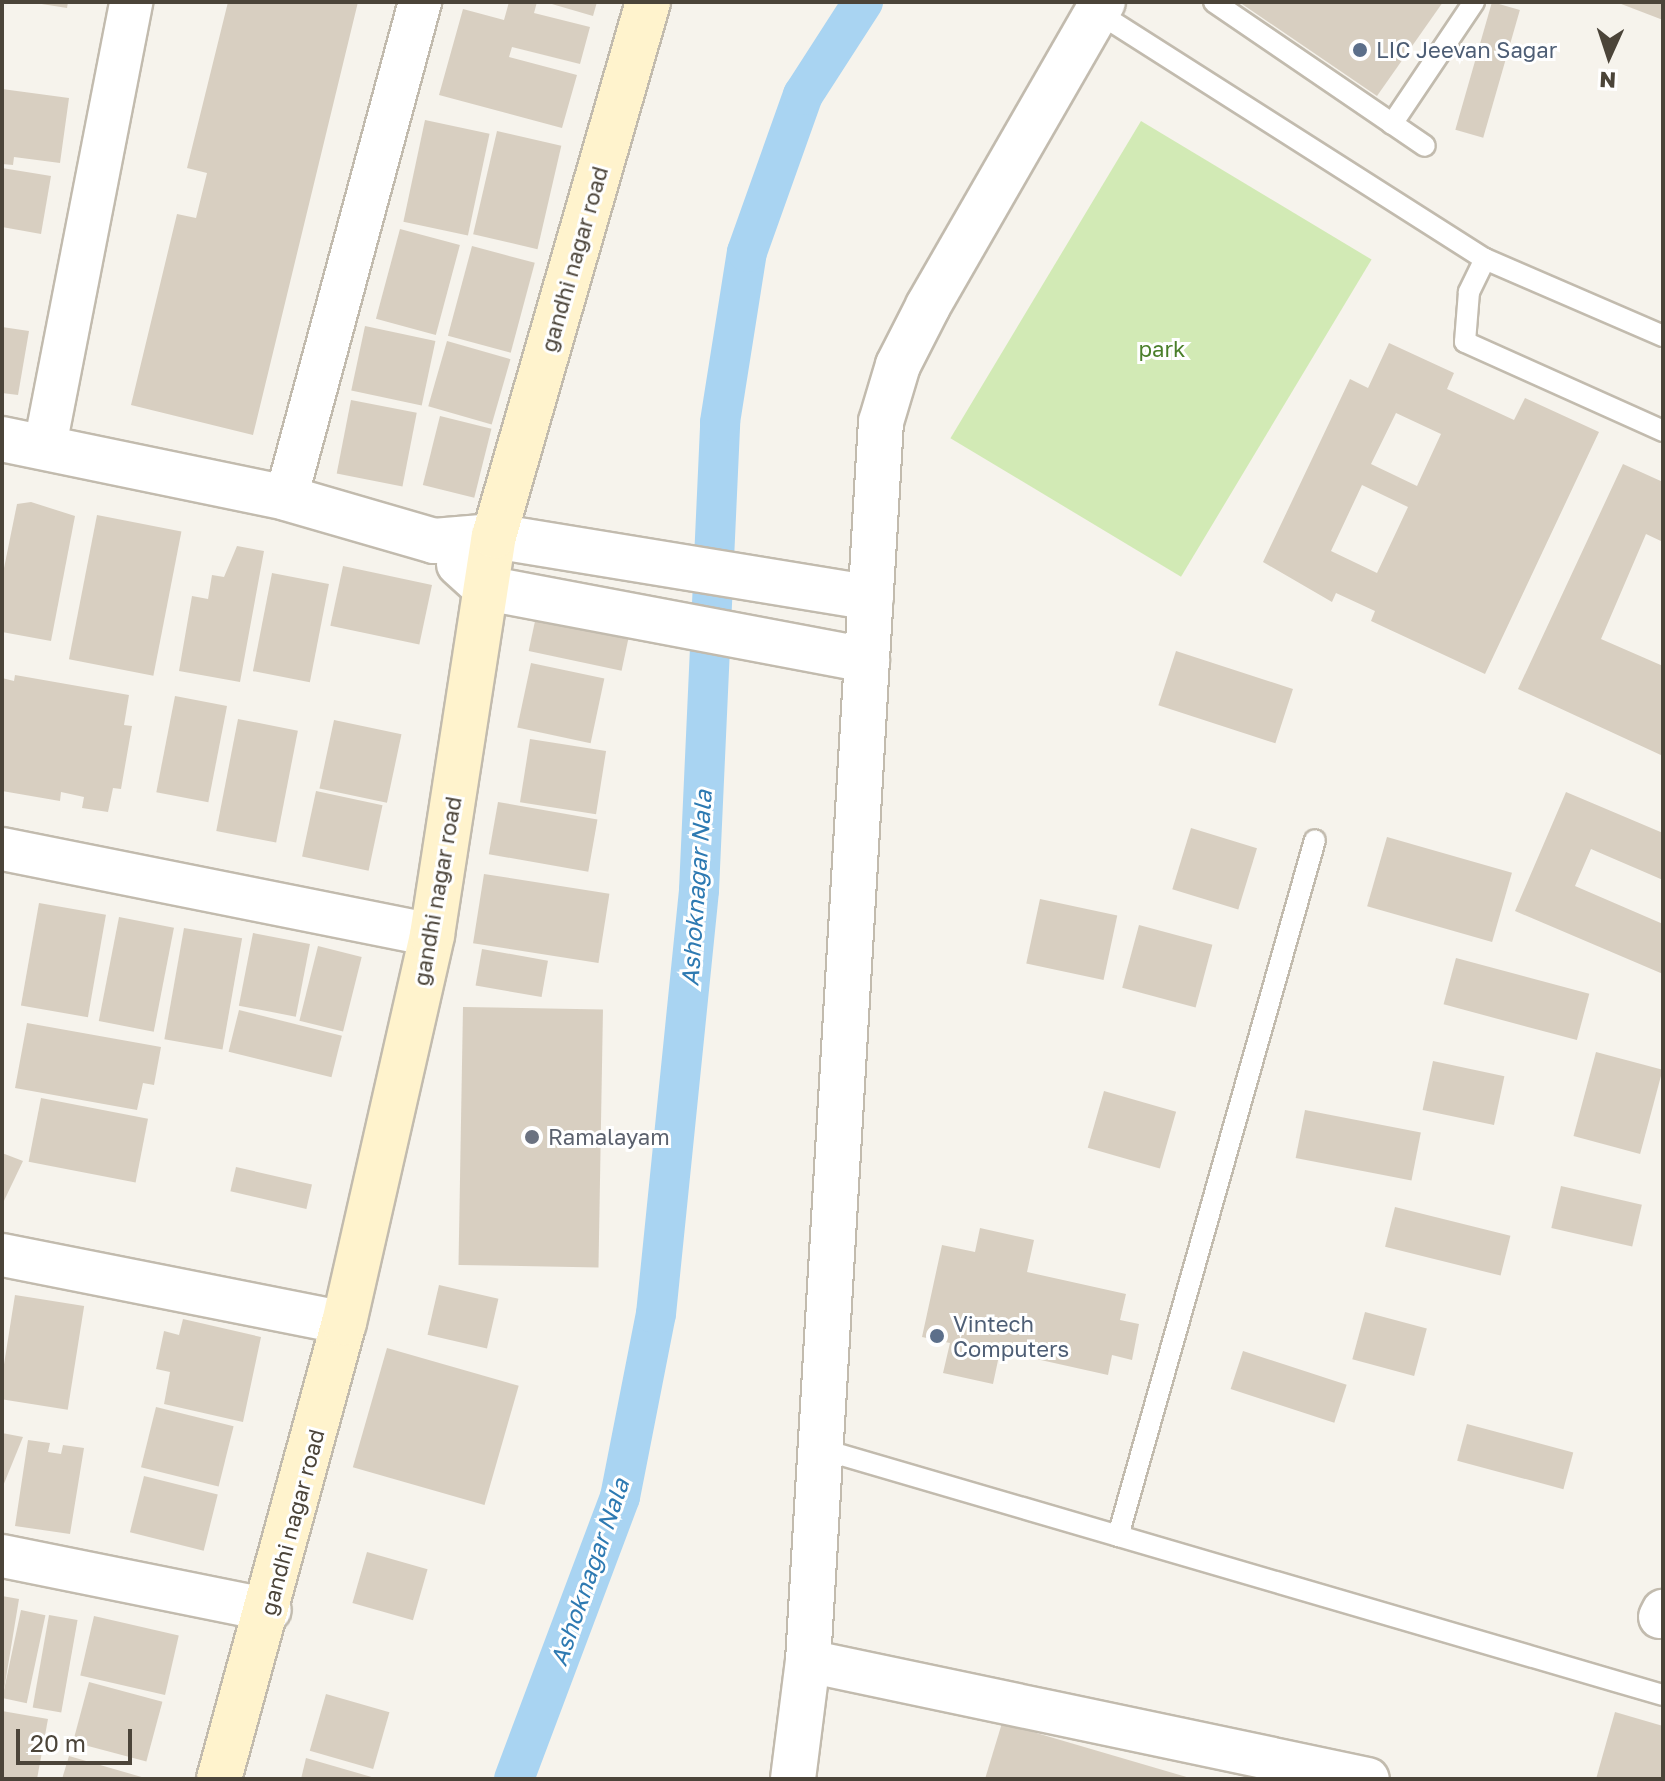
<!DOCTYPE html>
<style>
body{margin:0}
#map{position:relative;width:1665px;height:1781px;overflow:hidden;background:#f6f3ec;font-family:"Golos Text",sans-serif}
div>[style]{position:absolute}
.green>*{inset:0;background:#d2eab5;transform-origin:0 0}
.canal>*{height:40px;margin:-20px;padding:0 20px;transform-origin:20px;border-radius:20px;background:#a9d4f2}
.building>*{inset:0;background:#d8cfc1;transform-origin:0 0}
.roads{filter:drop-shadow(2px 0 #c2bbae) drop-shadow(-2px 0 #c2bbae) drop-shadow(0 2px #c2bbae) drop-shadow(0 -2px #c2bbae)}
.service>*{height:20px;margin:-10px;padding:0 10px;transform-origin:10px;border-radius:10px;background:#fff}
.minor>*{height:42px;margin:-21px;padding:0 21px;transform-origin:21px;border-radius:21px;background:#fff}
.tertiary>*{height:44px;margin:-22px;padding:0 22px;transform-origin:22px;border-radius:22px;background:#fff}
.secondary>*{height:44px;margin:-22px;padding:0 22px;transform-origin:22px;border-radius:22px;background:#fff3cd}
.dots>*{width:22px;height:22px;translate:-50% -50%;box-sizing:border-box;border:4px solid #fff;border-radius:50%}
span{translate:-50% -50%;white-space:nowrap;text-align:center;line-height:1.15;-webkit-text-stroke:6px #fff;paint-order:stroke}
.service-label{font-size:22px;color:#4e5e75}
.left{translate:0 -50%;text-align:left}
.street-label{font-size:22px;color:#4b4439}
.park-label{font-size:22px;color:#4a7f2a}
.worship-label{font-size:22px;color:#5b616d}
.water-label{font-size:24px;color:#2e7ab2;font-style:italic}
.frame{position:absolute;inset:0;border:4px solid #4b4439;pointer-events:none}
.north{position:absolute;left:1569px;top:16px;width:80px;height:80px;-webkit-text-stroke:6px #fff;paint-order:stroke;rotate:183deg;font-size:22px;font-weight:700;line-height:32px;text-align:center;color:#4b4439}
.north::after{content:'';display:block;margin:auto;width:28px;height:36px;background:#4b4439;clip-path:polygon(50% 0,100% 100%,50% 72%,0 100%)}
.scale{position:absolute;left:16px;top:1729px;width:116px;height:36px;box-sizing:border-box;border:4px solid #4b4439;border-top:0;padding-left:10px;font-size:24px;line-height:28px;white-space:nowrap;color:#4b4439;-webkit-text-stroke:6px #fff;paint-order:stroke}
</style>
<div id="map">
<div class="green">
<div style="left:1141px;top:121px;width:269px;height:370px;rotate:31deg"></div>
</div>
<div class="canal">
<div style="left:514px;top:1779px;width:301px;rotate:-69.4deg"></div>
<div style="left:620px;top:1497px;width:187px;rotate:-78.9deg"></div>
<div style="left:656px;top:1314px;width:426px;rotate:-84.2deg"></div>
<div style="left:699px;top:890px;width:468px;rotate:-87.4deg"></div>
<div style="left:720px;top:422px;width:172px;rotate:-81deg"></div>
<div style="left:747px;top:252px;width:167px;rotate:-70.4deg"></div>
<div style="left:803px;top:95px;width:111px;rotate:-57.2deg"></div>
</div>
<div class="building">
<div style="clip-path:polygon(29px 2px,68px 2px,67px 8px)"></div>
<div style="clip-path:polygon(228px 2px,358px 2px,253px 435px,131px 405px,177px 214px,196px 218px,207px 173px,187px 168px)"></div>
<div style="clip-path:polygon(509px 2px,537px 2px,534px 13px,590px 27px,580px 64px,512px 47px,509px 57px,577px 75px,562px 128px,439px 95px,463px 9px,504px 20px)"></div>
<div style="clip-path:polygon(545px 2px,597px 2px,593px 16px)"></div>
<div style="clip-path:polygon(1239px 2px,1443px 2px,1377px 96px)"></div>
<div style="left:1492px;top:2px;width:29px;height:133px;rotate:16deg"></div>
<div style="clip-path:polygon(1616px 2px,1663px 2px,1663px 20px)"></div>
<div style="clip-path:polygon(2px 89px,69px 98px,60px 163px,14px 157px,13px 165px,2px 164px)"></div>
<div style="left:425px;top:120px;width:66px;height:104px;rotate:12deg"></div>
<div style="left:497px;top:131px;width:66px;height:106px;rotate:13deg"></div>
<div style="clip-path:polygon(2px 168px,51px 176px,41px 234px,2px 227px)"></div>
<div style="left:400px;top:229px;width:62px;height:93px;rotate:15deg"></div>
<div style="left:472px;top:246px;width:65px;height:93px;rotate:15deg"></div>
<div style="left:365px;top:326px;width:72px;height:66px;rotate:12deg"></div>
<div style="clip-path:polygon(2px 327px,29px 331px,18px 395px,2px 393px)"></div>
<div style="left:447px;top:341px;width:66px;height:68px;rotate:16deg"></div>
<div style="clip-path:polygon(evenodd,1389px 343px,1454px 373px,1447px 389px,1514px 420px,1525px 398px,1599px 432px,1485px 674px,1371px 621px,1375px 611px,1336px 593px,1332px 602px,1263px 562px,1350px 379px,1368px 388px,1389px 343px,1396px 413px,1441px 434px,1417px 486px,1371px 464px,1396px 413px,1389px 343px,1362px 485px,1408px 507px,1377px 573px,1331px 551px,1362px 485px)"></div>
<div style="left:351px;top:400px;width:67px;height:75px;rotate:11deg"></div>
<div style="left:440px;top:416px;width:53px;height:71px;rotate:14deg"></div>
<div style="clip-path:polygon(1623px 464px,1663px 482px,1663px 542px,1646px 534px,1601px 639px,1663px 666px,1663px 756px,1518px 689px)"></div>
<div style="clip-path:polygon(31px 502px,75px 516px,51px 641px,2px 632px,2px 578px,17px 504px)"></div>
<div style="left:97px;top:515px;width:86px;height:147px;rotate:11deg"></div>
<div style="clip-path:polygon(237px 546px,264px 551px,240px 682px,179px 671px,192px 596px,208px 599px,212px 575px,224px 577px)"></div>
<div style="left:343px;top:566px;width:91px;height:61px;rotate:12deg"></div>
<div style="left:272px;top:573px;width:58px;height:100px;rotate:11deg"></div>
<div style="left:538px;top:607px;width:95px;height:45px;rotate:12deg"></div>
<div style="left:1176px;top:651px;width:123px;height:57px;rotate:18deg"></div>
<div style="left:531px;top:663px;width:75px;height:66px;rotate:12deg"></div>
<div style="clip-path:polygon(15px 675px,129px 695px,124px 725px,132px 726px,121px 789px,113px 788px,108px 812px,82px 808px,84px 797px,61px 792px,60px 801px,2px 791px,2px 678px,14px 681px)"></div>
<div style="left:175px;top:696px;width:53px;height:98px;rotate:11deg"></div>
<div style="left:238px;top:719px;width:61px;height:114px;rotate:11deg"></div>
<div style="left:334px;top:720px;width:69px;height:70px;rotate:12deg"></div>
<div style="left:530px;top:739px;width:77px;height:64px;rotate:9deg"></div>
<div style="left:316px;top:791px;width:68px;height:67px;rotate:12deg"></div>
<div style="clip-path:polygon(1566px 792px,1663px 833px,1663px 880px,1591px 849px,1575px 886px,1663px 924px,1663px 974px,1515px 911px)"></div>
<div style="left:498px;top:802px;width:101px;height:53px;rotate:10deg"></div>
<div style="left:1191px;top:828px;width:69px;height:64px;rotate:17deg"></div>
<div style="left:1387px;top:837px;width:130px;height:72px;rotate:16deg"></div>
<div style="left:484px;top:874px;width:127px;height:70px;rotate:9deg"></div>
<div style="left:1040px;top:899px;width:79px;height:66px;rotate:12deg"></div>
<div style="left:39px;top:903px;width:68px;height:104px;rotate:10deg"></div>
<div style="left:119px;top:917px;width:56px;height:106px;rotate:11deg"></div>
<div style="left:1139px;top:925px;width:76px;height:65px;rotate:15deg"></div>
<div style="left:184px;top:928px;width:59px;height:113px;rotate:10deg"></div>
<div style="left:253px;top:933px;width:58px;height:74px;rotate:11deg"></div>
<div style="left:318px;top:946px;width:45px;height:77px;rotate:14deg"></div>
<div style="left:482px;top:949px;width:67px;height:37px;rotate:10deg"></div>
<div style="left:1456px;top:958px;width:138px;height:48px;rotate:15deg"></div>
<div style="left:463px;top:1007px;width:140px;height:258px;rotate:1deg"></div>
<div style="left:239px;top:1010px;width:106px;height:43px;rotate:14deg"></div>
<div style="clip-path:polygon(27px 1023px,161px 1047px,154px 1085px,143px 1083px,137px 1110px,15px 1088px)"></div>
<div style="left:1596px;top:1052px;width:69px;height:87px;rotate:15deg"></div>
<div style="left:1433px;top:1061px;width:73px;height:50px;rotate:12deg"></div>
<div style="left:1104px;top:1091px;width:75px;height:59px;rotate:16deg"></div>
<div style="left:41px;top:1098px;width:109px;height:65px;rotate:11deg"></div>
<div style="left:1305px;top:1110px;width:118px;height:49px;rotate:11deg"></div>
<div style="clip-path:polygon(2px 1153px,23px 1161px,2px 1205px)"></div>
<div style="left:236px;top:1167px;width:78px;height:25px;rotate:13deg"></div>
<div style="left:1561px;top:1186px;width:83px;height:43px;rotate:13deg"></div>
<div style="left:1395px;top:1207px;width:119px;height:41px;rotate:14deg"></div>
<div style="clip-path:polygon(980px 1228px,1034px 1240px,1027px 1272px,1126px 1294px,1120px 1320px,1139px 1324px,1132px 1360px,1112px 1355px,1108px 1375px,1000px 1351px,993px 1384px,943px 1373px,950px 1343px,922px 1337px,942px 1245px,975px 1252px)"></div>
<div style="left:439px;top:1285px;width:61px;height:51px;rotate:13deg"></div>
<div style="left:15px;top:1295px;width:70px;height:105px;rotate:9deg"></div>
<div style="left:1365px;top:1312px;width:64px;height:49px;rotate:15deg"></div>
<div style="clip-path:polygon(183px 1319px,261px 1337px,243px 1422px,164px 1404px,170px 1372px,156px 1369px,164px 1331px,179px 1335px)"></div>
<div style="left:387px;top:1348px;width:137px;height:124px;rotate:16deg"></div>
<div style="left:1243px;top:1351px;width:109px;height:40px;rotate:18deg"></div>
<div style="left:156px;top:1407px;width:80px;height:62px;rotate:14deg"></div>
<div style="left:1467px;top:1424px;width:110px;height:38px;rotate:15deg"></div>
<div style="clip-path:polygon(2px 1433px,23px 1437px,3px 1486px,2px 1486px)"></div>
<div style="clip-path:polygon(28px 1440px,50px 1443px,48px 1452px,61px 1454px,63px 1445px,84px 1448px,70px 1534px,15px 1526px)"></div>
<div style="left:144px;top:1476px;width:76px;height:58px;rotate:14deg"></div>
<div style="left:367px;top:1552px;width:63px;height:53px;rotate:16deg"></div>
<div style="clip-path:polygon(2px 1596px,19px 1599px,4px 1690px,2px 1690px)"></div>
<div style="left:21px;top:1610px;width:25px;height:90px;rotate:12deg"></div>
<div style="left:49px;top:1615px;width:29px;height:94px;rotate:10deg"></div>
<div style="left:94px;top:1616px;width:87px;height:61px;rotate:13deg"></div>
<div style="left:89px;top:1682px;width:76px;height:62px;rotate:15deg"></div>
<div style="left:326px;top:1694px;width:66px;height:59px;rotate:16deg"></div>
<div style="clip-path:polygon(2px 1711px,48px 1719px,37px 1779px,2px 1779px)"></div>
<div style="clip-path:polygon(1615px 1712px,1663px 1726px,1663px 1779px,1596px 1779px)"></div>
<div style="clip-path:polygon(1002px 1723px,1190px 1778px,1190px 1779px,985px 1779px)"></div>
<div style="clip-path:polygon(69px 1756px,145px 1778px,145px 1779px,62px 1779px)"></div>
<div style="clip-path:polygon(306px 1758px,375px 1778px,375px 1779px,301px 1779px)"></div>
</div>
<div class="roads">
<div class="service">
<div style="left:1214px;top:2px;width:255px;rotate:34.3deg"></div>
<div style="left:1097px;top:12px;width:460px;rotate:32.5deg"></div>
<div style="left:1485px;top:259px;width:194px;rotate:23.4deg"></div>
<div style="left:1392px;top:124px;width:147px;rotate:-56.1deg"></div>
<div style="left:1485px;top:259px;width:37px;rotate:116deg"></div>
<div style="left:1469px;top:292px;width:50px;rotate:94.6deg"></div>
<div style="left:1465px;top:342px;width:217px;rotate:24.2deg"></div>
<div style="left:821px;top:1449px;width:877px;rotate:16.29deg"></div>
<div style="left:1118px;top:1536px;width:723px;rotate:-74.2deg"></div>
</div>
<div class="minor">
<div style="left:45px;top:446px;width:452px;rotate:-79deg"></div>
<div style="left:286px;top:498px;width:514px;rotate:-74.88deg"></div>
<div style="left:2px;top:849px;width:439px;rotate:11.3deg"></div>
<div style="left:2px;top:1255px;width:349px;rotate:11.2deg"></div>
<div style="left:2px;top:1556px;width:273px;rotate:11.4deg"></div>
<div style="left:1660px;top:1617px;width:7px;rotate:-63deg"></div>
<div style="left:808px;top:1661px;width:572px;rotate:11.9deg"></div>
</div>
<div class="tertiary">
<div style="left:2px;top:439px;width:290px;rotate:11.7deg"></div>
<div style="left:286px;top:498px;width:154px;rotate:16.2deg"></div>
<div style="left:434px;top:541px;width:60px;rotate:-4.8deg"></div>
<div style="left:494px;top:536px;width:382px;rotate:9.3deg"></div>
<div style="left:459px;top:564px;width:36px;rotate:42deg"></div>
<div style="left:486px;top:588px;width:388px;rotate:10.7deg"></div>
<div style="left:793px;top:1779px;width:119px;rotate:-82.8deg"></div>
<div style="left:808px;top:1661px;width:1241px;rotate:-86.63deg"></div>
<div style="left:881px;top:422px;width:59px;rotate:-73.4deg"></div>
<div style="left:898px;top:365px;width:66px;rotate:-63deg"></div>
<div style="left:928px;top:306px;width:351px;rotate:-60.1deg"></div>
</div>
<div class="secondary">
<div style="left:219px;top:1779px;width:473px;rotate:-74.7deg"></div>
<div style="left:344px;top:1323px;width:398px;rotate:-77.2deg"></div>
<div style="left:432px;top:935px;width:404px;rotate:-81.2deg"></div>
<div style="left:494px;top:536px;width:556px;rotate:-73.91deg"></div>
</div>
</div>
<div class="dots">
<div style="left:1360px;top:50px;background:#5c6f8a"></div>
<div style="left:532px;top:1137px;background:#6b7280"></div>
<div style="left:937px;top:1336px;background:#5c6f8a"></div>
</div>
<div class="service-label">
<span class="left" style="left:1376px;top:50px">LIC Jeevan Sagar</span>
<span class="left" style="left:953px;top:1336px">Vintech<br>Computers</span>
</div>
<div class="street-label">
<span style="left:574px;top:259px;rotate:-74deg">gandhi nagar road</span>
<span style="left:437px;top:891px;rotate:-80deg">gandhi nagar road</span>
<span style="left:292px;top:1522px;rotate:-75deg">gandhi nagar road</span>
</div>
<div class="park-label">
<span style="left:1162px;top:349px">park</span>
</div>
<div class="worship-label">
<span class="left" style="left:548px;top:1137px">Ramalayam</span>
</div>
<div class="water-label">
<span style="left:696px;top:888px;rotate:-86deg">Ashoknagar Nala</span>
<span style="left:589px;top:1572px;rotate:-71deg">Ashoknagar Nala</span>
</div>
<div class="frame"></div>
<div class="north">N</div>
<div class="scale">20 m</div>
</div>
